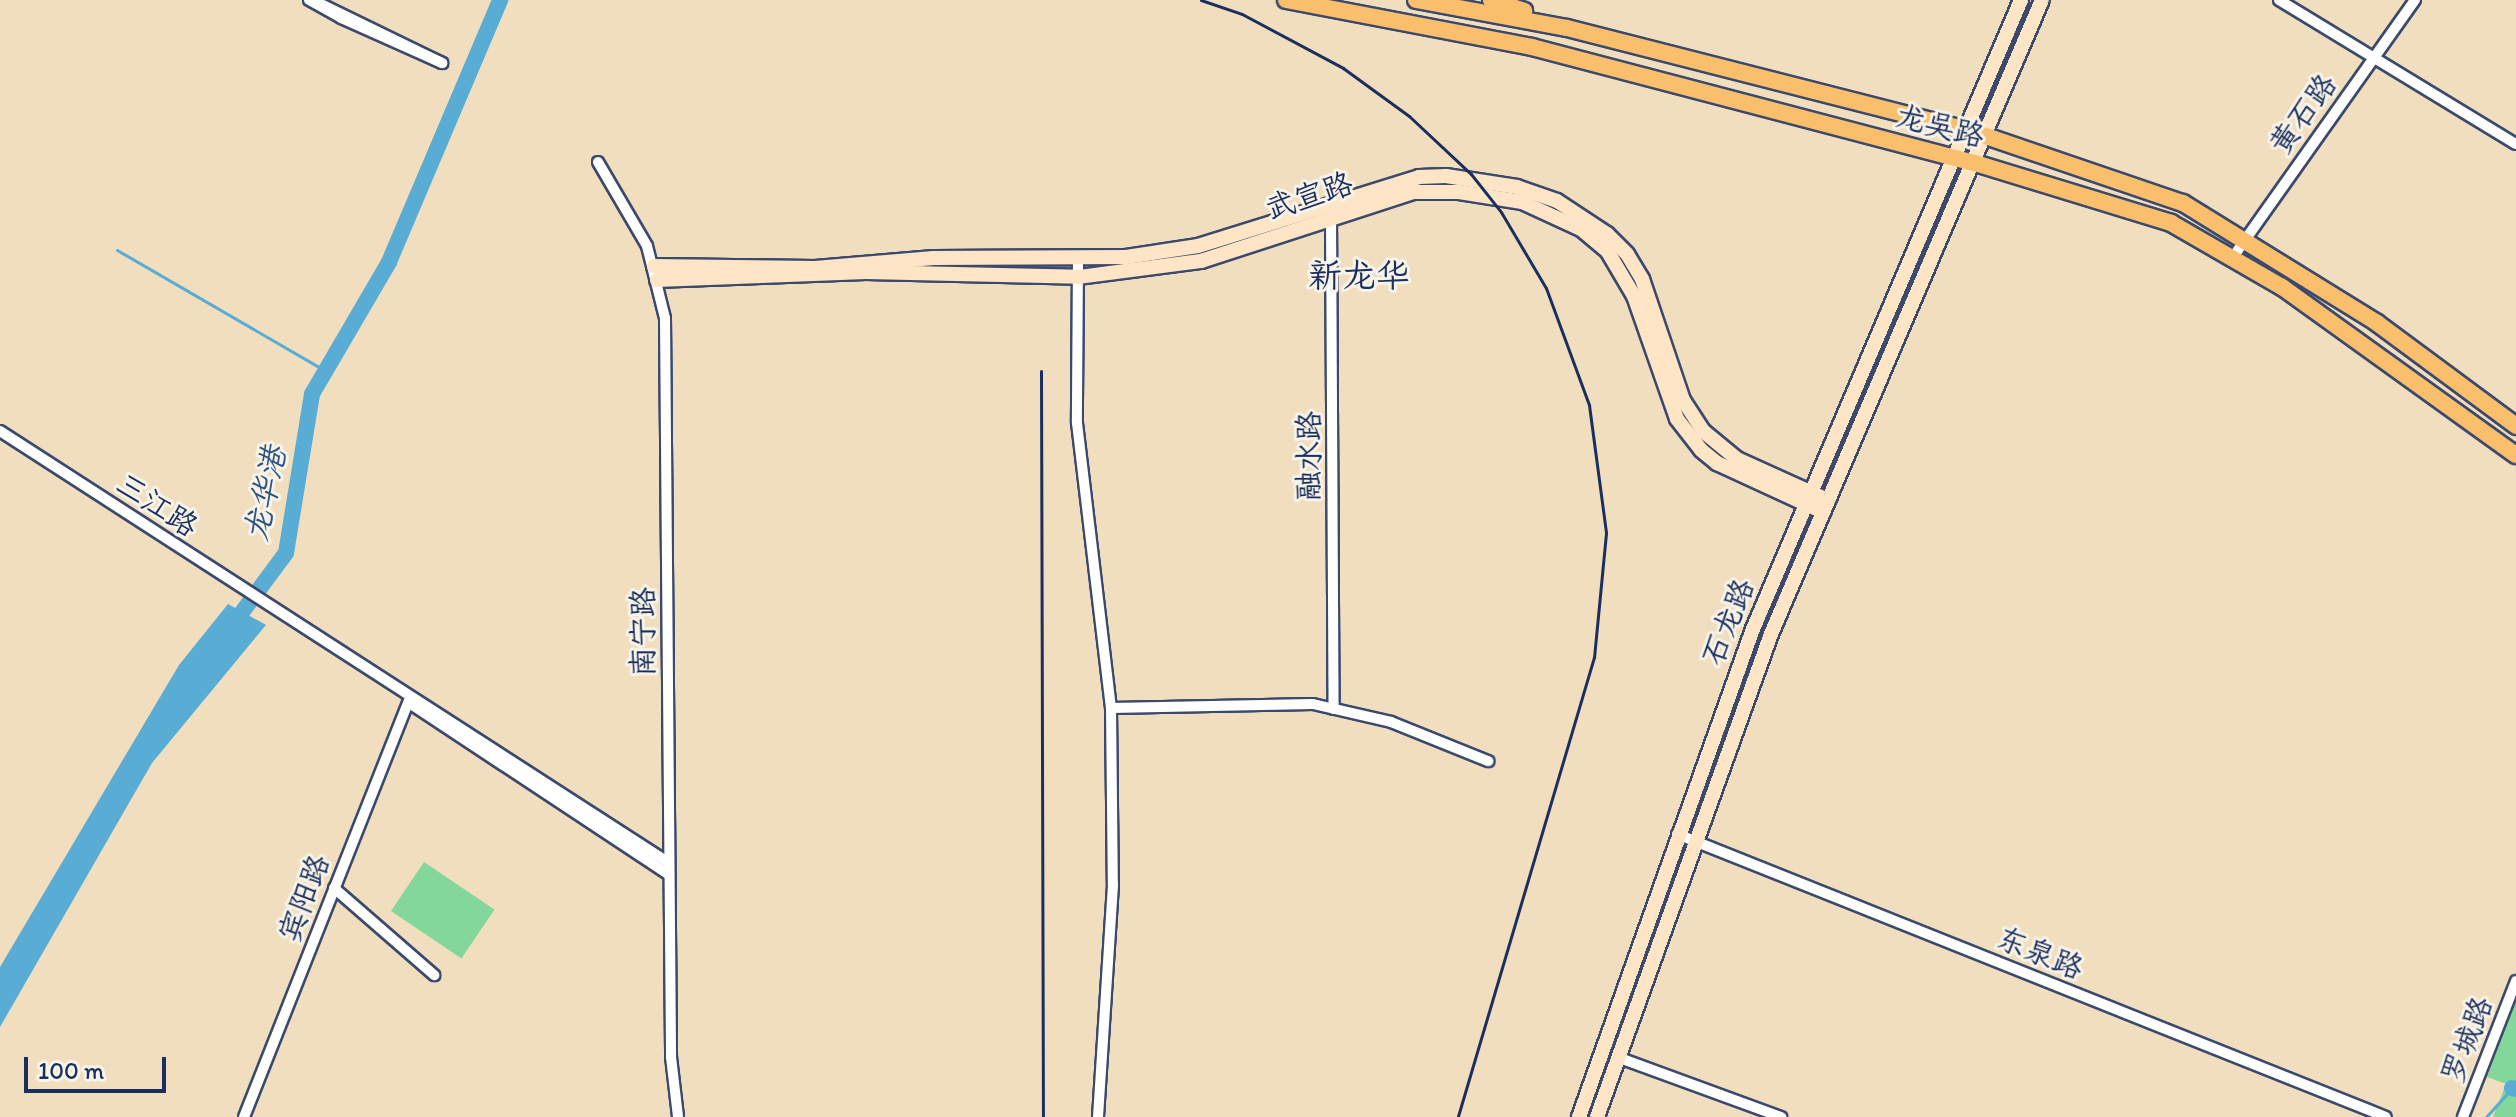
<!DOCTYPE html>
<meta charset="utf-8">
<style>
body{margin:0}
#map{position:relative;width:2516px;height:1117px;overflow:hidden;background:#f1debf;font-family:Itim,"LXGW WenKai TC",sans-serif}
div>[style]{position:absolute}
.green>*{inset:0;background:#83d79a;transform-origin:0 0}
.water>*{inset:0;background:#59acd4}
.stream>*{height:3px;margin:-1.5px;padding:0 1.5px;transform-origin:1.5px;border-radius:1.5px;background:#59acd4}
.river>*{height:16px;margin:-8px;padding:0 8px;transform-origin:8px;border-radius:8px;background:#59acd4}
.roads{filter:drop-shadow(2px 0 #3b496d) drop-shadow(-2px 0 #3b496d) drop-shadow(0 2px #3b496d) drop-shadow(0 -2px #3b496d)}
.street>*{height:10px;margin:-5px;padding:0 5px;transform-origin:5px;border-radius:5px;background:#fff}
.secondary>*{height:14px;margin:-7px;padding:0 7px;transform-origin:7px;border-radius:7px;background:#fde5c5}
.primary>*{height:16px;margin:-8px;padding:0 8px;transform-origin:8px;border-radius:8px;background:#f9bf6d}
.rail>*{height:3px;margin:-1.5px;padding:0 1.5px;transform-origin:1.5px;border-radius:1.5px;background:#1b2f5e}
span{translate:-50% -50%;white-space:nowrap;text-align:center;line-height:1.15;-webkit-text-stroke:6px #f7f3e8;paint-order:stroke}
.street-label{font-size:30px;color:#1b2f5e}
.water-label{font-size:32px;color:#2e5481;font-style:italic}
.quarter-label{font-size:34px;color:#1b2f5e}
.scale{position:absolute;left:24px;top:1057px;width:142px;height:36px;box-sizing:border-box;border:4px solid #1b2f5e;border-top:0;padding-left:10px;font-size:24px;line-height:28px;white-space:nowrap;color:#1b2f5e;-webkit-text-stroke:6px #f7f3e8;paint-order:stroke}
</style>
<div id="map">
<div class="green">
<div style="left:424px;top:862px;width:85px;height:59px;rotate:34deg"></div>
<div style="clip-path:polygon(2516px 1001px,2516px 1117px,2493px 1117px,2506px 1084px,2487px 1077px)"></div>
</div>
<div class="water">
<div style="clip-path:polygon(228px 604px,266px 625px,152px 763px,0 1027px,0 967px,179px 665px)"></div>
</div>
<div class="stream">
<div style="left:117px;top:250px;width:241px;rotate:30.1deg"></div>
<div style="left:2486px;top:1117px;width:39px;rotate:-48deg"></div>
</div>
<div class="river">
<div style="left:231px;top:627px;width:92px;rotate:-53.4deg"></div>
<div style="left:286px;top:553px;width:161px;rotate:-80.7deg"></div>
<div style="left:312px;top:394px;width:153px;rotate:-59.7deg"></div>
<div style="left:389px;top:262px;width:285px;rotate:-67deg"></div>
<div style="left:2512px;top:1088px;width:4px;rotate:14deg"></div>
</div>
<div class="roads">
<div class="street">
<div style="left:309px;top:0;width:37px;rotate:29deg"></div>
<div style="left:341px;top:18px;width:111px;rotate:24deg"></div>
<div style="left:442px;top:63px;width:144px;rotate:-154deg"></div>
<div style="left:2279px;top:0;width:277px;rotate:31.3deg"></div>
<div style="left:598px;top:162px;width:97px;rotate:59.7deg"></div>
<div style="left:647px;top:246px;width:74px;rotate:76deg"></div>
<div style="left:665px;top:318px;width:739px;rotate:89.53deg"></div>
<div style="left:671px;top:1057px;width:60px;rotate:83.3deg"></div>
<div style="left:1331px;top:215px;width:494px;rotate:89.7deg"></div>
<div style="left:2233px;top:257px;width:315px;rotate:-54.7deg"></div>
<div style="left:1078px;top:260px;width:163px;rotate:90.4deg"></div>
<div style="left:1077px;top:423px;width:287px;rotate:83.2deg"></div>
<div style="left:1111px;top:708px;width:177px;rotate:89.4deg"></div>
<div style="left:1113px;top:885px;width:232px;rotate:93.7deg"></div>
<div style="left:0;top:431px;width:796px;rotate:32.85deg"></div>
<div style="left:410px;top:697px;width:10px;rotate:66deg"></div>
<div style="left:414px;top:706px;width:306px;rotate:33.5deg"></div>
<div style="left:1111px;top:708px;width:202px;rotate:-1.1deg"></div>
<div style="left:1313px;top:704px;width:80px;rotate:13deg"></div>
<div style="left:1391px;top:722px;width:105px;rotate:21.9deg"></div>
<div style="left:1677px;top:834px;width:763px;rotate:21.76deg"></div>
<div style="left:334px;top:888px;width:133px;rotate:41deg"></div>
<div style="left:1617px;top:1057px;width:175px;rotate:20.1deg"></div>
<div style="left:244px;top:1117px;width:452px;rotate:-68.4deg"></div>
<div style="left:2463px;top:1117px;width:146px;rotate:-68.7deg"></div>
</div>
<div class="secondary">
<div style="left:654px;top:266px;width:161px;rotate:0.7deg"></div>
<div style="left:815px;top:268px;width:119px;rotate:-4.8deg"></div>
<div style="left:934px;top:258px;width:192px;rotate:-0.3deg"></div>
<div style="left:1126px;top:257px;width:73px;rotate:-8.7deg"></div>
<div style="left:1198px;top:246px;width:232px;rotate:-17.3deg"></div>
<div style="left:1419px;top:177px;width:27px;rotate:-2deg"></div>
<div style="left:1446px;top:176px;width:72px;rotate:8.8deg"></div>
<div style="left:1517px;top:187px;width:42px;rotate:19.3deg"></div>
<div style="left:1557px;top:201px;width:60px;rotate:33.4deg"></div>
<div style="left:1607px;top:234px;width:28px;rotate:45deg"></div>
<div style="left:1627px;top:254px;width:29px;rotate:59deg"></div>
<div style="left:1642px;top:279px;width:128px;rotate:71.3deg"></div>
<div style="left:1683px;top:400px;width:37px;rotate:57deg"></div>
<div style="left:1703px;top:431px;width:44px;rotate:39.5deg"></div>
<div style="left:1737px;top:459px;width:100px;rotate:24.3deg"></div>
<div style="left:657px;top:280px;width:209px;rotate:-2.2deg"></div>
<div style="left:866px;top:272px;width:213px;rotate:1.3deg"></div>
<div style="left:1079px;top:277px;width:123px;rotate:-7.5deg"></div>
<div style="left:1201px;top:261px;width:223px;rotate:-18deg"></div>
<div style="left:1413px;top:192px;width:46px"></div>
<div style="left:1459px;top:192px;width:64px;rotate:9deg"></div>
<div style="left:1522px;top:202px;width:65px;rotate:24.6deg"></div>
<div style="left:1581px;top:229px;width:35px;rotate:40deg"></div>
<div style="left:1608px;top:252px;width:51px;rotate:59.4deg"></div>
<div style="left:1634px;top:296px;width:130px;rotate:70.7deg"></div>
<div style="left:1677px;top:419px;width:39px;rotate:52deg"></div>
<div style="left:1701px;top:450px;width:21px;rotate:39deg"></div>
<div style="left:1717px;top:463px;width:117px;rotate:24.8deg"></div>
<div style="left:1579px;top:1117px;width:518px;rotate:-70.38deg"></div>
<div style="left:1753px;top:629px;width:684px;rotate:-66.92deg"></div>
<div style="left:1597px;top:1117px;width:513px;rotate:-70.19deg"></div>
<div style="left:1771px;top:634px;width:689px;rotate:-66.86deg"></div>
</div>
<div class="primary">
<div style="left:1286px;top:0;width:250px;rotate:10.8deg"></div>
<div style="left:1532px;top:47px;width:458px;rotate:14.7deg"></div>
<div style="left:1975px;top:163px;width:205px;rotate:17deg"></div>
<div style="left:2171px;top:223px;width:128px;rotate:30deg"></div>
<div style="left:2282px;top:287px;width:288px;rotate:35.7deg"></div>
<div style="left:1416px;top:0;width:154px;rotate:10.5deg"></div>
<div style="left:1567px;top:28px;width:414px;rotate:14.3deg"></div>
<div style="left:1968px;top:130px;width:227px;rotate:18.8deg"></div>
<div style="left:2183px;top:203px;width:228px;rotate:31.7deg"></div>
<div style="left:2377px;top:323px;width:173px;rotate:36.5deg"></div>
<div style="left:1491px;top:0;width:35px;rotate:18deg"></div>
</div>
</div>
<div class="rail">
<div style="left:1201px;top:0;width:43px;rotate:18.9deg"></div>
<div style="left:1242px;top:14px;width:115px;rotate:28.1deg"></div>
<div style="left:1343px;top:68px;width:82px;rotate:36deg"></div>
<div style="left:1409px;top:116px;width:85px;rotate:43.1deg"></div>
<div style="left:1471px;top:174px;width:48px;rotate:51.7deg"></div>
<div style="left:1501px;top:212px;width:88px;rotate:59.4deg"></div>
<div style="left:1546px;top:288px;width:125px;rotate:69.8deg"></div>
<div style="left:1589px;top:405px;width:129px;rotate:82.4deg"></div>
<div style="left:1606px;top:533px;width:125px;rotate:95.5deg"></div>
<div style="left:1594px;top:657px;width:480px;rotate:106.5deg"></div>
<div style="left:1041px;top:371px;width:746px;rotate:89.85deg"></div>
</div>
<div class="street-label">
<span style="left:2303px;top:114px;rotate:-54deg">黄石路</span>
<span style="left:1940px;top:126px;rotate:14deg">龙吴路</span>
<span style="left:1309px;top:196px;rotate:-18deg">武宣路</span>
<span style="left:1309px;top:456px;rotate:-90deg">融水路</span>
<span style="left:157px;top:505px;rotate:33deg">三江路</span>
<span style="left:1728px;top:622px;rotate:-68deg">石龙路</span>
<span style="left:643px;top:632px;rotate:-90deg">南宁路</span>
<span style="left:304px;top:898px;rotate:-69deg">宾阳路</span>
<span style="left:2040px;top:953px;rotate:22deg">东泉路</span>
<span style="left:2467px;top:1040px;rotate:-69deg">罗城路</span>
</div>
<div class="water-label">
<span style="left:265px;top:494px;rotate:-78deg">龙华港</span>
</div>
<div class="quarter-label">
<span style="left:1359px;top:276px">新龙华</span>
</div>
<div class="scale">100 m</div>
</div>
